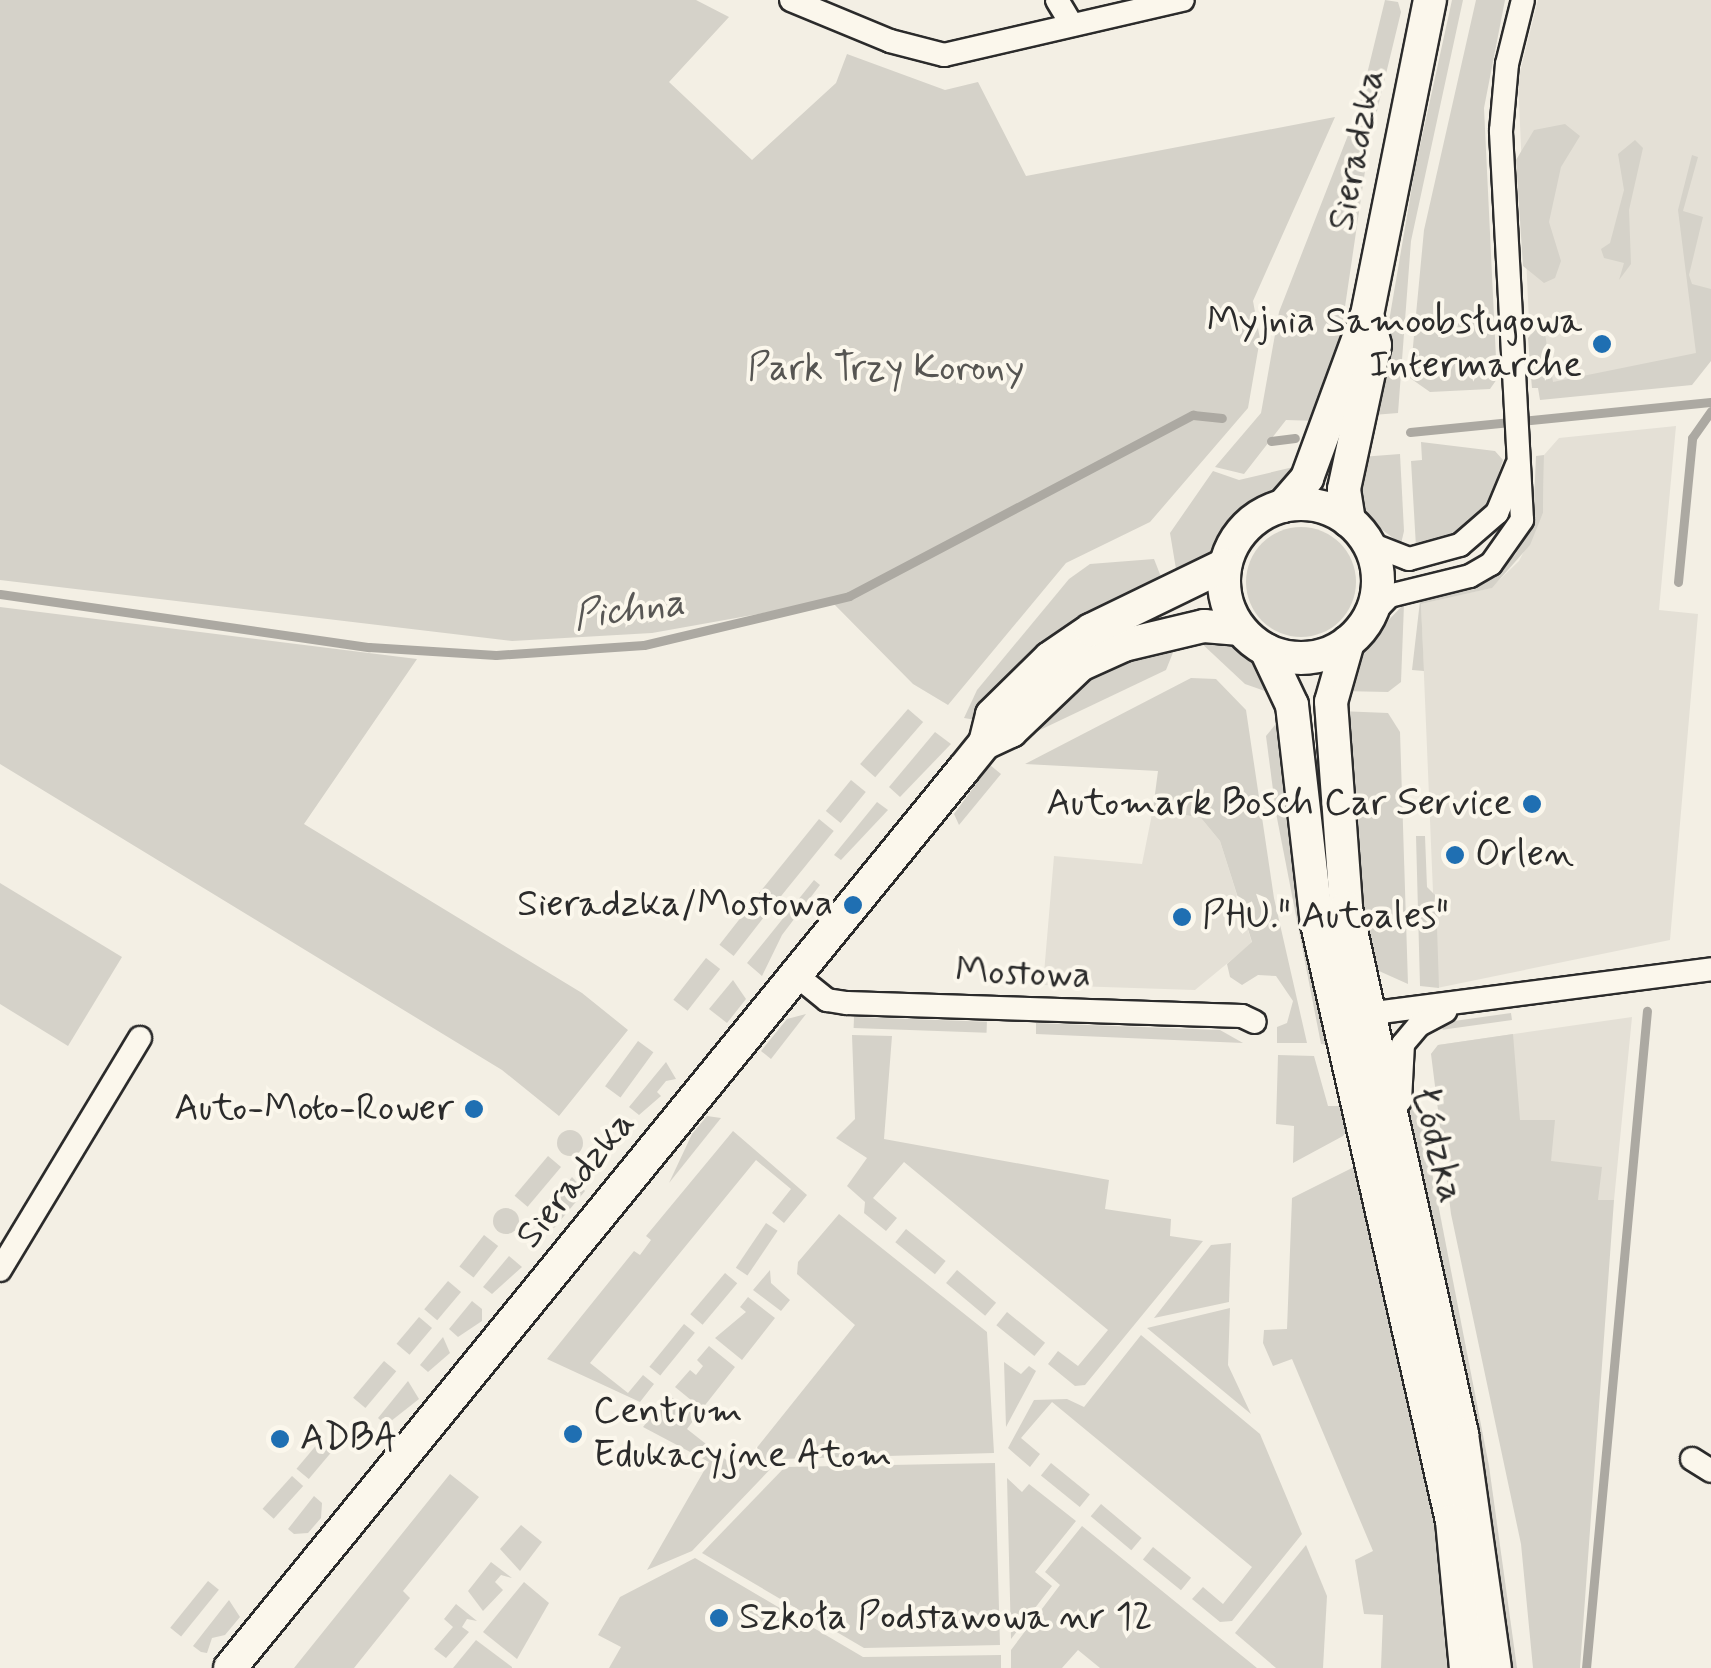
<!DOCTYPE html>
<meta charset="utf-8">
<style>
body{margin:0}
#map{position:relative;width:1711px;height:1668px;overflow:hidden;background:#f3efe4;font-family:Mynerve,sans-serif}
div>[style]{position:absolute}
.built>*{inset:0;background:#e4e0d6}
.green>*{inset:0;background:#d5d2c9;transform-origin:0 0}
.round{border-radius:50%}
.stream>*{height:9px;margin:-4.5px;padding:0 4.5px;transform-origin:4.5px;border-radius:4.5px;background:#aca9a2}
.roads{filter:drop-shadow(2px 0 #2b2b2b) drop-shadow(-2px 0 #2b2b2b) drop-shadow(0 2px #2b2b2b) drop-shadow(0 -2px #2b2b2b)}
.street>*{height:22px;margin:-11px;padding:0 11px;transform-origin:11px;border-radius:11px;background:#fbf7ec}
.secondary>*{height:32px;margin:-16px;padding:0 16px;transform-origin:16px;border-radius:16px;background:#fbf7ec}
.secondary>.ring{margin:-16px;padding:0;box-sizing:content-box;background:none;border:32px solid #fbf7ec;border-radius:50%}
.dots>*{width:28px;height:28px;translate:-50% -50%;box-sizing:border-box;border:5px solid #fbf7ec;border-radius:50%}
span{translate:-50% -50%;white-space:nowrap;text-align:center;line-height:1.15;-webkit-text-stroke:8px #fbf7ec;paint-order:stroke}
.street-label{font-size:38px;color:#2b2b2b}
.poi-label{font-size:38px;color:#2b2b2b}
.right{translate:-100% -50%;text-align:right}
.left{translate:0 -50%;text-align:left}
.park-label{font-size:38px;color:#565552}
.water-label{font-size:40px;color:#585755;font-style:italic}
</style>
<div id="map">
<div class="built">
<div style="clip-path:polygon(1538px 0,1711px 0,1711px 343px,1696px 354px,1532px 388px,1518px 80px)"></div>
<div style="clip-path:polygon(1676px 426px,1659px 610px,1698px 614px,1670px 940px,1437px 988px,1421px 604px,1491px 588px,1519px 561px,1543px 513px,1544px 455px,1559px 438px)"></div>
<div style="clip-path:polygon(1153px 809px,1201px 818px,1220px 841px,1252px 943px,1195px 990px,1043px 985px,1054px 856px,1142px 864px)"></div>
<div style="clip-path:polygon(1632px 1017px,1614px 1200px,1560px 1202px,1431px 1054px,1438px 1045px)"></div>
</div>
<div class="green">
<div style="clip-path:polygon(0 0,696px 0,729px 17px,669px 82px,752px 160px,836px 83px,847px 54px,945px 90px,978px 82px,1026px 176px,1335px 117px,1253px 301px,1260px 339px,1248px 408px,1150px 522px,1066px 563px,948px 705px,913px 684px,831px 601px,652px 633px,512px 641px,0 580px)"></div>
<div style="clip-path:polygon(1385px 0,1398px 2px,1401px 12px,1369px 144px,1337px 361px,1319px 421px,1286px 420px,1244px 474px,1215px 467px,1261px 413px,1279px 312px,1359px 107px)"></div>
<div style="clip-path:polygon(1452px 0,1463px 0,1411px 241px,1398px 413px,1373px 415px,1415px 169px)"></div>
<div style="clip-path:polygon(1476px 0,1505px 0,1484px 108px,1497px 379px,1490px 389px,1430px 392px,1410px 378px,1424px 230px)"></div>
<div style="clip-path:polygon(1565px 124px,1580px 136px,1561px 167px,1549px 222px,1561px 261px,1555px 278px,1544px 283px,1523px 266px,1516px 160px,1534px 130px)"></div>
<div style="clip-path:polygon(1635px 140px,1643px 148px,1629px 210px,1631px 264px,1619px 280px,1624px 263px,1604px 258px,1601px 249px,1610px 243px,1624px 190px,1618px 154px)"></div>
<div style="clip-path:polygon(1692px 155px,1698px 157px,1683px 211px,1703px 217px,1689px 275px,1692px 284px,1711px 289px,1711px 361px,1692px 385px,1540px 400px,1538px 388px,1532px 388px,1528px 338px,1543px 322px,1553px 382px,1696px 353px,1678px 210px)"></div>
<div style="clip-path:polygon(1421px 442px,1495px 451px,1503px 460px,1487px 510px,1451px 539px,1416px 547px,1411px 461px,1422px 460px)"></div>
<div style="clip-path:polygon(1400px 454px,1404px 531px,1401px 544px,1364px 516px,1358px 479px,1361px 457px)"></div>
<div style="clip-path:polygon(1544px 455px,1543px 513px,1530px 545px,1492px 588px,1421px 604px,1424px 671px,1412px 670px,1420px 601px,1475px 589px,1515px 555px,1533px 524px,1536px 456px)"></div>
<div style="clip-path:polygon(1302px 465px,1236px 521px,1209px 558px,1178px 581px,1170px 533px,1213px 471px,1239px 480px)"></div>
<div class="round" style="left:1246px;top:527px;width:110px;height:110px"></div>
<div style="clip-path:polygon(1154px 559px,1165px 587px,976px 720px,964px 718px,977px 690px,1069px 579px,1090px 564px)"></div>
<div style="clip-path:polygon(1404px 604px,1401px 682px,1388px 692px,1341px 691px,1357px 653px)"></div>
<div style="clip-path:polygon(0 607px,417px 659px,304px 824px,582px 993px,628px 1030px,559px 1116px,502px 1070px,0 764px)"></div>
<div style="clip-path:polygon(1224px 639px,1253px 656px,1279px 696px,1245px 684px,1199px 641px)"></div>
<div style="clip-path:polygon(1178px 640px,1166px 670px,1021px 739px,1073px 688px)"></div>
<div style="clip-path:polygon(1191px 678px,1216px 679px,1246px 710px,1274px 898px,1307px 1043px,1277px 1043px,1277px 1027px,1287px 1023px,1293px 1001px,1276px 976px,1258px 975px,1242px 985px,1230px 977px,1227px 964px,1252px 942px,1220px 841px,1201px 818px,1153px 809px,1158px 771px,1025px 764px)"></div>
<div style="left:908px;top:709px;width:20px;height:73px;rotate:41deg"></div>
<div style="clip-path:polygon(1339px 711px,1388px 713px,1400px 732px,1408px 984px,1379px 971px,1363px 947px)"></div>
<div style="clip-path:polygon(1284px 714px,1330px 1045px,1321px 1044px,1276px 813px,1266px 736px)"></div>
<div style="clip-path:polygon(935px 732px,951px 744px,900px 797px,889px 787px)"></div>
<div style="clip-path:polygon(990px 765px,1001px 774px,959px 825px,954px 814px)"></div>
<div style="left:851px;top:780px;width:19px;height:40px;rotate:39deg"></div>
<div style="clip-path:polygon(877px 802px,888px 810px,841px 860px,834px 855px)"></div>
<div style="left:819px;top:819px;width:19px;height:102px;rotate:39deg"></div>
<div style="clip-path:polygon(1416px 836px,1425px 836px,1427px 887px,1436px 896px,1439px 988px,1420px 986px)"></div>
<div style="clip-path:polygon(814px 880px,820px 885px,782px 935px,762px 976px,747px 963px)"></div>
<div style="clip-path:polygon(0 883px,122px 957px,68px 1046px,0 1004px)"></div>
<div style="left:749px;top:907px;width:18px;height:48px;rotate:38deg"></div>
<div style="left:706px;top:958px;width:18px;height:53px;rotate:38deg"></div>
<div style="clip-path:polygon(733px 980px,746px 999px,727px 1023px,709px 1009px)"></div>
<div style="left:1511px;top:1013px;width:7px;height:70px;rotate:82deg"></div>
<div style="clip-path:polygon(806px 1014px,771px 1059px,761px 1051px,787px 1019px)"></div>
<div style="left:854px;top:1017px;width:133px;height:11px;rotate:2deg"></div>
<div style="clip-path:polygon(1036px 1023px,1220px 1030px,1243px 1043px,1036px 1034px)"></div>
<div style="clip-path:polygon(1513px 1034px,1520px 1120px,1555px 1120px,1551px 1161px,1602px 1167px,1598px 1200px,1614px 1200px,1580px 1668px,1533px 1668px,1521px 1544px,1451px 1214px,1431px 1054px,1438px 1045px)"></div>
<div style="clip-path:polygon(852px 1035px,892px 1036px,884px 1139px,1109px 1180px,1105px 1209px,1171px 1219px,1170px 1236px,1203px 1241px,1085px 1385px,1075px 1386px,1048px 1364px,1058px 1351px,1078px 1366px,1108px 1330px,904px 1162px,873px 1198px,897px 1218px,886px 1231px,864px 1213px,865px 1202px,847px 1186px,867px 1158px,836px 1138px,855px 1119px)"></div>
<div style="left:638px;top:1041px;width:19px;height:56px;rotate:36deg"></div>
<div style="clip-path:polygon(1278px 1055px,1314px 1056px,1328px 1106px,1346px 1106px,1349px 1128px,1343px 1136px,1293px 1163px,1294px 1126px,1276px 1124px)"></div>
<div style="clip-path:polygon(666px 1062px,676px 1079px,666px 1081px,657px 1092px,661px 1096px,639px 1115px,629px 1107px)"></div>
<div style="clip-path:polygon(1408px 1103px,1419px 1106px,1489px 1466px,1517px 1668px,1507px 1668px)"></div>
<div style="clip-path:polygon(707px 1116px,721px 1118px,669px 1183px,692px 1134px)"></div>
<div class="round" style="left:557px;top:1130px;width:26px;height:26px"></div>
<div style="clip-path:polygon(733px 1131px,807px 1195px,784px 1223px,772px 1213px,791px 1189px,756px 1160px,590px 1363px,628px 1393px,643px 1375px,654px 1384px,640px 1402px,547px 1359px,634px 1251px,640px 1255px,651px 1240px,646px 1236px)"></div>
<div style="left:548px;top:1156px;width:17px;height:52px;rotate:40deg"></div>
<div style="clip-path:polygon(1360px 1164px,1432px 1481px,1456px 1668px,1381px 1668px,1383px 1615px,1364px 1614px,1355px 1560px,1373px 1551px,1292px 1359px,1273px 1366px,1263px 1343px,1264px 1330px,1287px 1329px,1292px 1198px)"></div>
<div style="clip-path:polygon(572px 1177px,585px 1191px,554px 1228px,541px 1217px)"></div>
<div class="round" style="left:493px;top:1208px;width:26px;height:26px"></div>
<div style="clip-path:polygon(839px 1214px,987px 1332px,994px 1453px,780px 1459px,692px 1551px,647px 1570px,709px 1462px,643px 1427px,669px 1395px,696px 1417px,687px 1429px,739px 1470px,855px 1325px,797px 1274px,798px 1262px)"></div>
<div style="left:766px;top:1223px;width:14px;height:54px;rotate:34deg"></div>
<div style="left:906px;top:1229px;width:51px;height:17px;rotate:39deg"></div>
<div style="left:484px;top:1235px;width:18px;height:40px;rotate:38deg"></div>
<div style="clip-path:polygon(1231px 1243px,1229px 1302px,1154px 1318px,1211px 1245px)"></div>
<div style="clip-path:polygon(509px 1256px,522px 1267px,492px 1294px,483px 1287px)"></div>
<div style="clip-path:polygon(770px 1270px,771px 1283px,790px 1300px,781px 1311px,753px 1290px)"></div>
<div style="left:957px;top:1270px;width:51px;height:17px;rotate:40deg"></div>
<div style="left:725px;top:1273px;width:16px;height:54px;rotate:40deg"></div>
<div style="left:448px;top:1281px;width:17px;height:37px;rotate:40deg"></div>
<div style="clip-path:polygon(748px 1297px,775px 1318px,742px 1360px,715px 1338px,746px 1312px,740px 1307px)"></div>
<div style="clip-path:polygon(472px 1301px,482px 1309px,482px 1321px,458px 1337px,449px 1329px)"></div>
<div style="clip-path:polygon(1230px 1308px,1228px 1365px,1251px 1414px,1147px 1328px)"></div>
<div style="left:1007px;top:1312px;width:49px;height:17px;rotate:39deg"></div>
<div style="left:419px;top:1317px;width:17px;height:35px;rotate:40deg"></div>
<div style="left:684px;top:1324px;width:14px;height:55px;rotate:39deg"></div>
<div style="clip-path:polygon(1141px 1335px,1260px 1434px,1302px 1534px,1232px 1621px,1220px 1622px,1192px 1599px,1203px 1587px,1223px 1604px,1252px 1567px,1052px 1402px,1021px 1438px,1040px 1454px,1030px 1467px,1008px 1448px,1034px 1400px,1067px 1399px,1084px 1407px)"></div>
<div style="clip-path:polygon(443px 1337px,450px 1353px,428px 1372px,420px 1365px)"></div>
<div style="clip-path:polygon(709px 1346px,735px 1367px,702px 1409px,675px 1387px,690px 1370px,696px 1375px,703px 1366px,697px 1360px)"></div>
<div style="left:384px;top:1361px;width:16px;height:48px;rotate:40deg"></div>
<div style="clip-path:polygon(1004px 1362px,1021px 1374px,1029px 1366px,1036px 1371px,1006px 1427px)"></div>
<div style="clip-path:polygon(408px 1381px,419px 1399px,386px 1425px,378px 1418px)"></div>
<div style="left:319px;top:1442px;width:16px;height:35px;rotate:40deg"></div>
<div style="clip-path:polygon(995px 1463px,1000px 1645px,864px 1648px,702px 1553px,785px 1467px)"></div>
<div style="left:1051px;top:1463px;width:50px;height:16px;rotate:39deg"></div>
<div style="clip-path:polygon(450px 1474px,479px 1497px,403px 1591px,410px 1598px,354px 1668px,294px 1668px)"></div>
<div style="left:292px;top:1476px;width:15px;height:44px;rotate:42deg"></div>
<div style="clip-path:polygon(1007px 1478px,1022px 1492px,1029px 1484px,1076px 1521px,1035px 1572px,1052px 1586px,1011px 1639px)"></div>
<div style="clip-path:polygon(314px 1496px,322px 1503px,321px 1518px,308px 1533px,294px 1534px,288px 1529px)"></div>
<div style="left:1101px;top:1504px;width:53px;height:16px;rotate:40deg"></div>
<div style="clip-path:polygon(521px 1525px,542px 1542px,520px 1571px,500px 1549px)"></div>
<div style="clip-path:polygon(1082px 1526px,1257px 1668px,1100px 1668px,1078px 1650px,1062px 1668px,1011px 1668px,1011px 1650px,1060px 1585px,1045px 1572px)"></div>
<div style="clip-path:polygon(1306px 1545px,1327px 1596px,1323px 1668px,1276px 1668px,1235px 1633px)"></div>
<div style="left:1153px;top:1547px;width:49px;height:16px;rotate:39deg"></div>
<div style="clip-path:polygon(695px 1558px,863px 1657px,1001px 1655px,1001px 1668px,609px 1668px,621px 1647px,598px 1635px,620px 1597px)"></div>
<div style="clip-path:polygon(491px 1562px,512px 1578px,501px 1575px,495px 1582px,503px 1590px,483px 1611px,468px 1591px)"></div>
<div style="left:208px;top:1581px;width:14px;height:60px;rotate:39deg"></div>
<div style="clip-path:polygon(524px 1582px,549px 1603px,517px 1659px,483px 1632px)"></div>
<div style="clip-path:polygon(229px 1600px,240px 1617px,225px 1635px,212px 1638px,207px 1653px,201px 1652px,193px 1646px)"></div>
<div style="clip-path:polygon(456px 1604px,477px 1621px,467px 1619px,462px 1627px,469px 1632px,446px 1658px,434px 1649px,453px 1627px,444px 1619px)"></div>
<div style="clip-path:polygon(476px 1640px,512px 1667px,512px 1668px,453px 1668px)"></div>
</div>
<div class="stream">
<div style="left:1410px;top:432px;width:302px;rotate:-5.7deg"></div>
<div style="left:1271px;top:441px;width:24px;rotate:-7deg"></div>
<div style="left:1678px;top:582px;width:145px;rotate:-84.4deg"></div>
<div style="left:1692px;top:438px;width:33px;rotate:-55deg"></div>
<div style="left:0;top:594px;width:373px;rotate:8.2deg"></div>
<div style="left:369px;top:647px;width:127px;rotate:3.6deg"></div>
<div style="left:496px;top:655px;width:148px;rotate:-3.9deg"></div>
<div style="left:644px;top:645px;width:211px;rotate:-13.4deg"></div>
<div style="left:849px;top:596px;width:389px;rotate:-27.8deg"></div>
<div style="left:1193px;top:415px;width:29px;rotate:6deg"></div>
<div style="left:1586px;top:1668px;width:660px;rotate:-84.7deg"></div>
</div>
<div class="roads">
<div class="street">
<div style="left:791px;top:0;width:107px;rotate:22.5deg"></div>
<div style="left:890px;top:41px;width:56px;rotate:14.5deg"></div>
<div style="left:944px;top:55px;width:245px;rotate:-13deg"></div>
<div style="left:1057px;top:0;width:29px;rotate:59deg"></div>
<div style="left:1368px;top:543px;width:44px;rotate:21.3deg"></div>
<div style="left:1409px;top:559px;width:53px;rotate:-15.4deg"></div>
<div style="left:1460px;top:545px;width:49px;rotate:-40.9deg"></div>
<div style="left:1497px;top:513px;width:52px;rotate:-67.4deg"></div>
<div style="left:1370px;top:616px;width:28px;rotate:-46deg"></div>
<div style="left:1389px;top:596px;width:83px;rotate:-13.9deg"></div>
<div style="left:1470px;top:576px;width:24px;rotate:-30deg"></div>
<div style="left:1491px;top:564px;width:54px;rotate:-54.8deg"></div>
<div style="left:1522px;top:520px;width:390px;rotate:-93.1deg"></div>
<div style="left:1501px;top:131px;width:67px;rotate:-84.9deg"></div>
<div style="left:1507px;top:64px;width:66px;rotate:-76deg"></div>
<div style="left:796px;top:975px;width:40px;rotate:39deg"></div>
<div style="left:827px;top:1000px;width:20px;rotate:9deg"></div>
<div style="left:847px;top:1003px;width:395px;rotate:1.9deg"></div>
<div style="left:1242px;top:1016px;width:14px;rotate:25deg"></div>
<div style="left:1359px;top:1015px;width:355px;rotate:-7.4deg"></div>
<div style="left:1400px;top:1101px;width:57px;rotate:-87deg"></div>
<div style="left:1403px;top:1044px;width:25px;rotate:-50deg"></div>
<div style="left:1419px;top:1025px;width:30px;rotate:-28deg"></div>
<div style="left:0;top:1270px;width:271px;rotate:-58.9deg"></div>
<div style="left:1692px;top:1459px;width:22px;rotate:32deg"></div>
</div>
<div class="secondary">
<div class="ring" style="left:1224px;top:504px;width:122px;height:122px"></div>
<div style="left:1283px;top:506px;width:37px;rotate:-49deg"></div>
<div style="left:1307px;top:478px;width:174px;rotate:-69.8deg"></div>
<div style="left:1367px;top:315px;width:321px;rotate:-78.7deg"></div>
<div style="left:1349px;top:521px;width:32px;rotate:-99deg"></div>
<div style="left:1344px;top:489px;width:147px;rotate:-77.9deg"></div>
<div style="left:1375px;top:345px;width:31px;rotate:-105deg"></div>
<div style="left:1348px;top:642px;width:62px;rotate:105.8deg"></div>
<div style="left:1331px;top:702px;width:207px;rotate:85.8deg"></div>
<div style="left:1346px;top:908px;width:539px;rotate:77.56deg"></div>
<div style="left:1462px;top:1434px;width:236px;rotate:82deg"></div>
<div style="left:1266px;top:650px;width:61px;rotate:64.7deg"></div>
<div style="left:1292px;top:705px;width:220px;rotate:83.5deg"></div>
<div style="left:1317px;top:924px;width:612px;rotate:77.26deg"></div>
<div style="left:1452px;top:1521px;width:148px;rotate:84.6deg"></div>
<div style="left:985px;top:743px;width:29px;rotate:-25deg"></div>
<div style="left:1011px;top:731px;width:95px;rotate:-43.7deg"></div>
<div style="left:1080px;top:665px;width:48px;rotate:-24.4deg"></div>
<div style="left:1124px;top:645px;width:82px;rotate:-13.4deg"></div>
<div style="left:1204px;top:626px;width:36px;rotate:5deg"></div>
<div style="left:230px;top:1668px;width:1159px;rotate:-50.78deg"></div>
<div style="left:963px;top:770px;width:35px;rotate:-51deg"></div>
<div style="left:985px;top:743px;width:29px;rotate:-76deg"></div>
<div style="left:992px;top:715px;width:81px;rotate:-44.5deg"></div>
<div style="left:1050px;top:658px;width:50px;rotate:-34.3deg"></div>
<div style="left:1091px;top:630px;width:149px;rotate:-25.9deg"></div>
</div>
</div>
<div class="dots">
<div style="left:1602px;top:344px;background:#1f6fb2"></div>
<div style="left:1532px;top:804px;background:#1f6fb2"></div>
<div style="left:1455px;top:855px;background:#1f6fb2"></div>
<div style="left:853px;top:905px;background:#1f6fb2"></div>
<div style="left:1182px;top:917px;background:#1f6fb2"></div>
<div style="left:474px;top:1109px;background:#1f6fb2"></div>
<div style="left:573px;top:1434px;background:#1f6fb2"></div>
<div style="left:280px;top:1439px;background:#1f6fb2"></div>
<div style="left:719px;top:1618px;background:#1f6fb2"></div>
</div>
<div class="street-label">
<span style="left:1357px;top:150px;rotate:-79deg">Sieradzka</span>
<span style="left:1023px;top:974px;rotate:2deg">Mostowa</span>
<span style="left:1437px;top:1145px;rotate:76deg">Łódzka</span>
<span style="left:576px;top:1180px;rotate:-51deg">Sieradzka</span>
</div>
<div class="poi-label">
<span class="right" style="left:1582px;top:344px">Myjnia Samoobsługowa<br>Intermarche</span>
<span class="right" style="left:1512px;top:804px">Automark Bosch Car Service</span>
<span class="left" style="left:1475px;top:855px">Orlen</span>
<span class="right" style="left:833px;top:905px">Sieradzka/Mostowa</span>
<span class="left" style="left:1202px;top:917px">PHU." Autoales"</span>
<span class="right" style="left:454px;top:1109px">Auto-Moto-Rower</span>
<span class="left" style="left:593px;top:1434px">Centrum<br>Edukacyjne Atom</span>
<span class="left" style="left:300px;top:1439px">ADBA</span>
<span class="left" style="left:739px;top:1618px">Szkoła Podstawowa nr 12</span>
</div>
<div class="park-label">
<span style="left:886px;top:369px">Park Trzy Korony</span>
</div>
<div class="water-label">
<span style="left:629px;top:610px;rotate:-8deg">Pichna</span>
</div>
</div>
